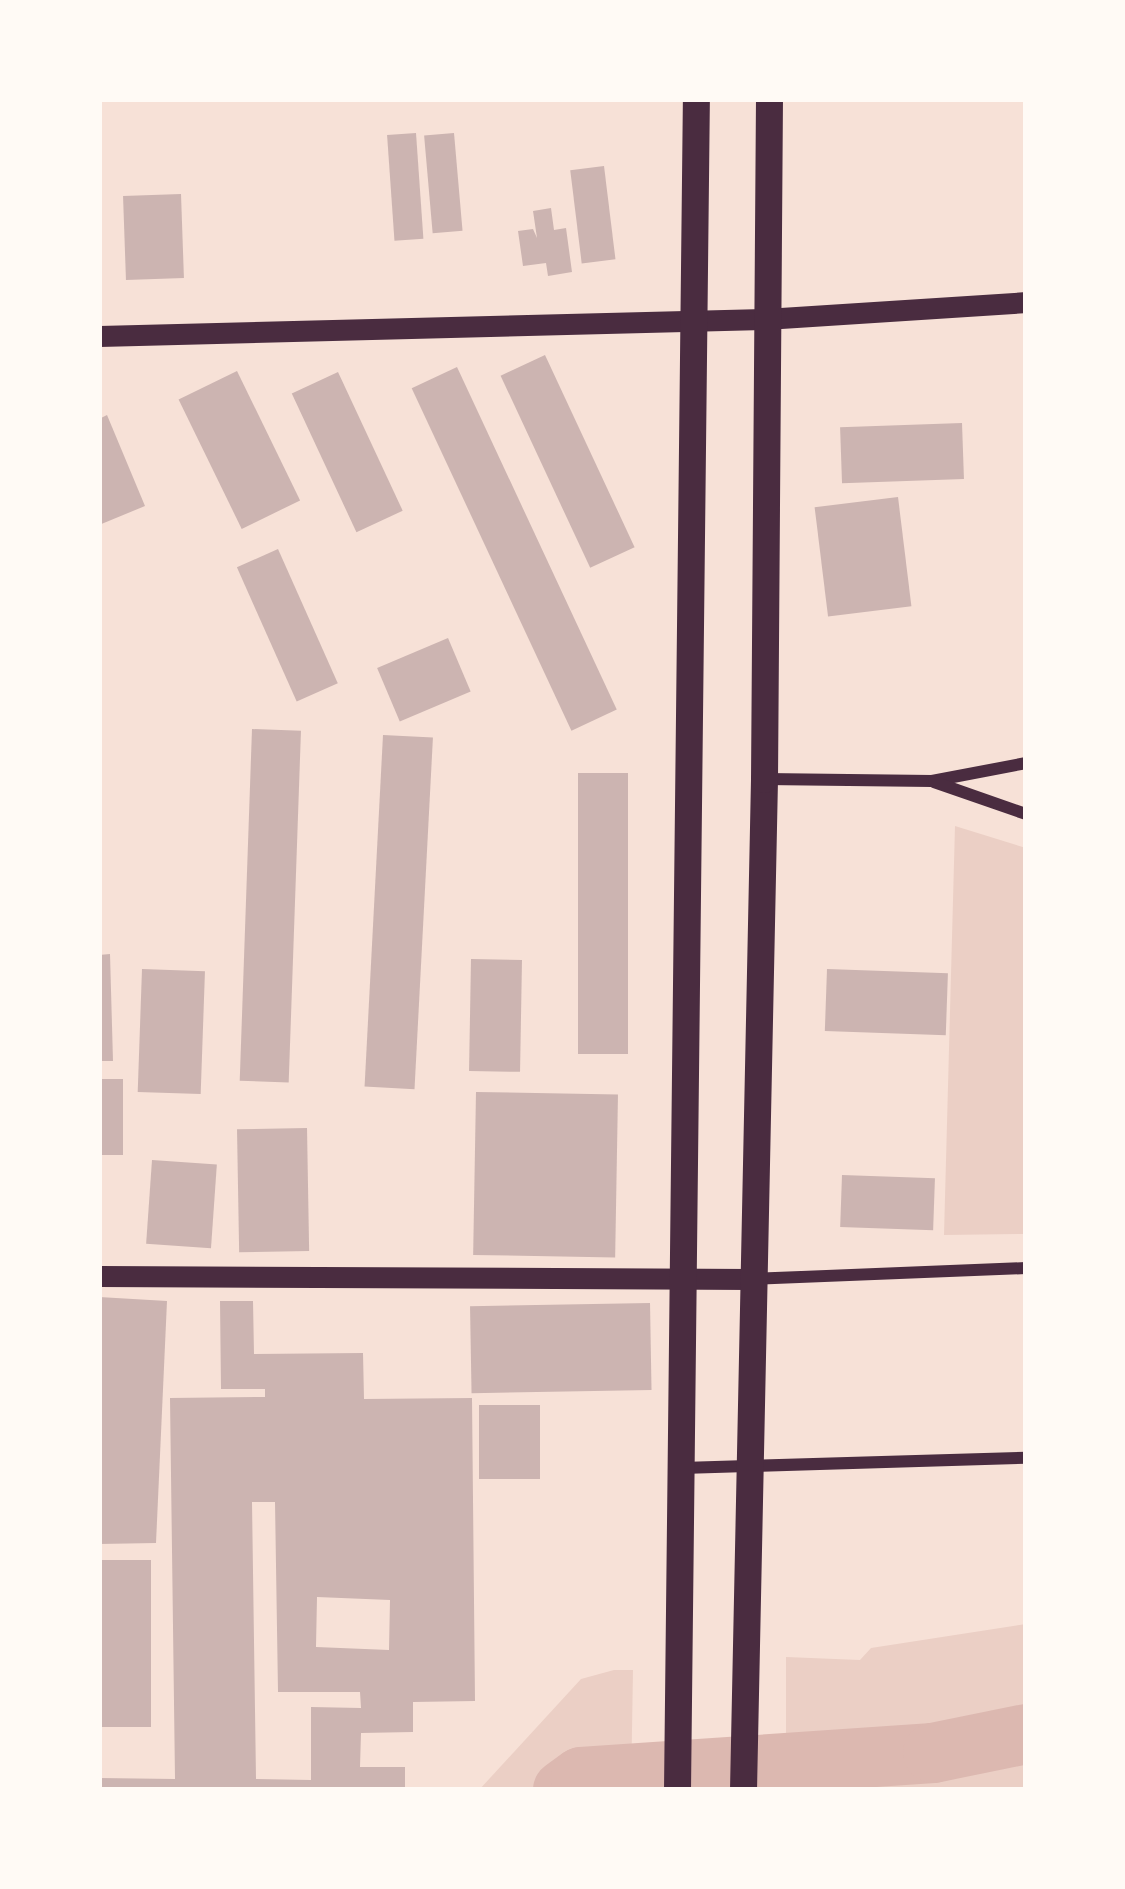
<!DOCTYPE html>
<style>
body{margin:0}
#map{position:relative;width:1125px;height:1889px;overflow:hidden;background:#f7e1d7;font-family:"Fira Sans",sans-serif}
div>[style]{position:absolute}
.green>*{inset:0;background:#ebcfc5}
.river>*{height:60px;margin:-30px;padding:0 30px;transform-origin:30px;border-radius:30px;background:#dcb8b0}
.building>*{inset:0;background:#ccb4b1;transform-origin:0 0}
.minor>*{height:12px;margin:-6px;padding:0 6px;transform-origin:6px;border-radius:6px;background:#4a2c40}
.tertiary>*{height:21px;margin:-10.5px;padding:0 10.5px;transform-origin:10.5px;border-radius:10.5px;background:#4a2c40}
.primary>*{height:27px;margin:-13.5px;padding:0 13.5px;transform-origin:13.5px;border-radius:13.5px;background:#4a2c40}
span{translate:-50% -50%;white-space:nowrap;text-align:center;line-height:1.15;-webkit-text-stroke:12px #fffaf5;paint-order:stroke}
.frame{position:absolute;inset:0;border:102px solid #fffaf5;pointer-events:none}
</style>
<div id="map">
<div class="green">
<div style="clip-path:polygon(955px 826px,1026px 848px,1026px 1234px,944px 1235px)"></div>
<div style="clip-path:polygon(1026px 1624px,1026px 1790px,786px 1790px,786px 1657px,860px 1660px,871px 1648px)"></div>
<div style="clip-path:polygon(614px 1670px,633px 1670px,631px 1790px,479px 1790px,581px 1679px)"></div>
</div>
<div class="river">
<div style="left:563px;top:1790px;width:22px;rotate:-36deg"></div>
<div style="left:581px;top:1777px;width:353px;rotate:-3.9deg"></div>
<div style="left:933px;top:1753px;width:95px;rotate:-11.5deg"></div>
</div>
<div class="building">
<div style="left:416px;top:133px;width:106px;height:29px;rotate:86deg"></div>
<div style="left:454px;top:133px;width:98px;height:30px;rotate:85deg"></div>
<div style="left:604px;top:166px;width:94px;height:34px;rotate:83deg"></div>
<div style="left:181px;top:194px;width:84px;height:58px;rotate:88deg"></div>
<div style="clip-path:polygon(551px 208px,554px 230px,566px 228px,572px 272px,548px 276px,546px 263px,523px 266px,518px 231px,533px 229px,537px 238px,533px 211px)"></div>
<div style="left:545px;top:355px;width:212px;height:49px;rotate:65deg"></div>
<div style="left:457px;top:367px;width:378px;height:50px;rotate:65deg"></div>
<div style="left:237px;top:371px;width:144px;height:65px;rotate:64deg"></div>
<div style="left:338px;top:372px;width:153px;height:51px;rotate:65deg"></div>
<div style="clip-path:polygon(107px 415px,145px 506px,99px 525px,99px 419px)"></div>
<div style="left:962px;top:423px;width:56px;height:122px;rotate:88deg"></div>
<div style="left:898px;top:497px;width:110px;height:84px;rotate:83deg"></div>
<div style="left:278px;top:549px;width:147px;height:45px;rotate:66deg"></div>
<div style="left:448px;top:638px;width:58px;height:77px;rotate:67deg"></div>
<div style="left:252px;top:729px;width:49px;height:352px;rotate:2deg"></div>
<div style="left:383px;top:735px;width:50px;height:352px;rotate:3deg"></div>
<div style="left:578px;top:773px;width:50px;height:281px"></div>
<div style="clip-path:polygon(110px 954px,113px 1061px,99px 1061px,99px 955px)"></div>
<div style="left:471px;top:959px;width:51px;height:112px;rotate:1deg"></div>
<div style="left:142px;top:969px;width:63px;height:123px;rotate:2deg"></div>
<div style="left:827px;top:969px;width:121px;height:62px;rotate:2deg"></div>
<div style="left:99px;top:1079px;width:24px;height:76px"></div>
<div style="left:476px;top:1092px;width:142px;height:163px;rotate:1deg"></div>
<div style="left:307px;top:1128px;width:123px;height:70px;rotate:89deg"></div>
<div style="left:152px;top:1160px;width:65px;height:84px;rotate:4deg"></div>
<div style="left:842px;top:1175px;width:93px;height:52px;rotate:2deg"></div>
<div style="clip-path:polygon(99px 1297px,167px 1301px,156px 1543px,99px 1544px)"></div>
<div style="clip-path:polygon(evenodd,220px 1301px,253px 1301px,254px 1354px,363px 1353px,364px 1399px,472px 1398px,475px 1701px,413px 1702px,413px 1732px,361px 1733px,360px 1767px,405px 1767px,405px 1790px,99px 1790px,99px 1778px,175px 1779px,170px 1398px,265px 1397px,265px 1389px,221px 1389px,220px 1301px,252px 1502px,275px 1502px,278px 1692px,360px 1692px,361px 1708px,311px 1707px,311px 1780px,256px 1779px,252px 1502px,220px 1301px,317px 1597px,390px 1600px,389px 1650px,316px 1647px,317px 1597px)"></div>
<div style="left:650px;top:1303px;width:87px;height:180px;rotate:89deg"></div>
<div style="left:479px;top:1405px;width:61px;height:74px"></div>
<div style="left:99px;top:1560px;width:52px;height:167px"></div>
</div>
<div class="minor">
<div style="left:765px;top:779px;width:167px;rotate:0.7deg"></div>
<div style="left:932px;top:781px;width:96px;rotate:-10.8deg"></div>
<div style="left:934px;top:782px;width:97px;rotate:19.2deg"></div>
<div style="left:752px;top:1279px;width:274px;rotate:-2.3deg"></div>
<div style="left:682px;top:1468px;width:344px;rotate:-1.7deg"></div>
</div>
<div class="tertiary">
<div style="left:99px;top:336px;width:666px;rotate:-1.46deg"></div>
<div style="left:765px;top:319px;width:262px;rotate:-3.7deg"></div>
<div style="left:99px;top:1276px;width:652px;rotate:0.26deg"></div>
</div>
<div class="primary">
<div style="left:677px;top:1790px;width:1691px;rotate:-89.36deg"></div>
<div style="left:743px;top:1790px;width:1011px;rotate:-88.81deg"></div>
<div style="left:764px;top:779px;width:680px;rotate:-89.58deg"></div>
</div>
<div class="frame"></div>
</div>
